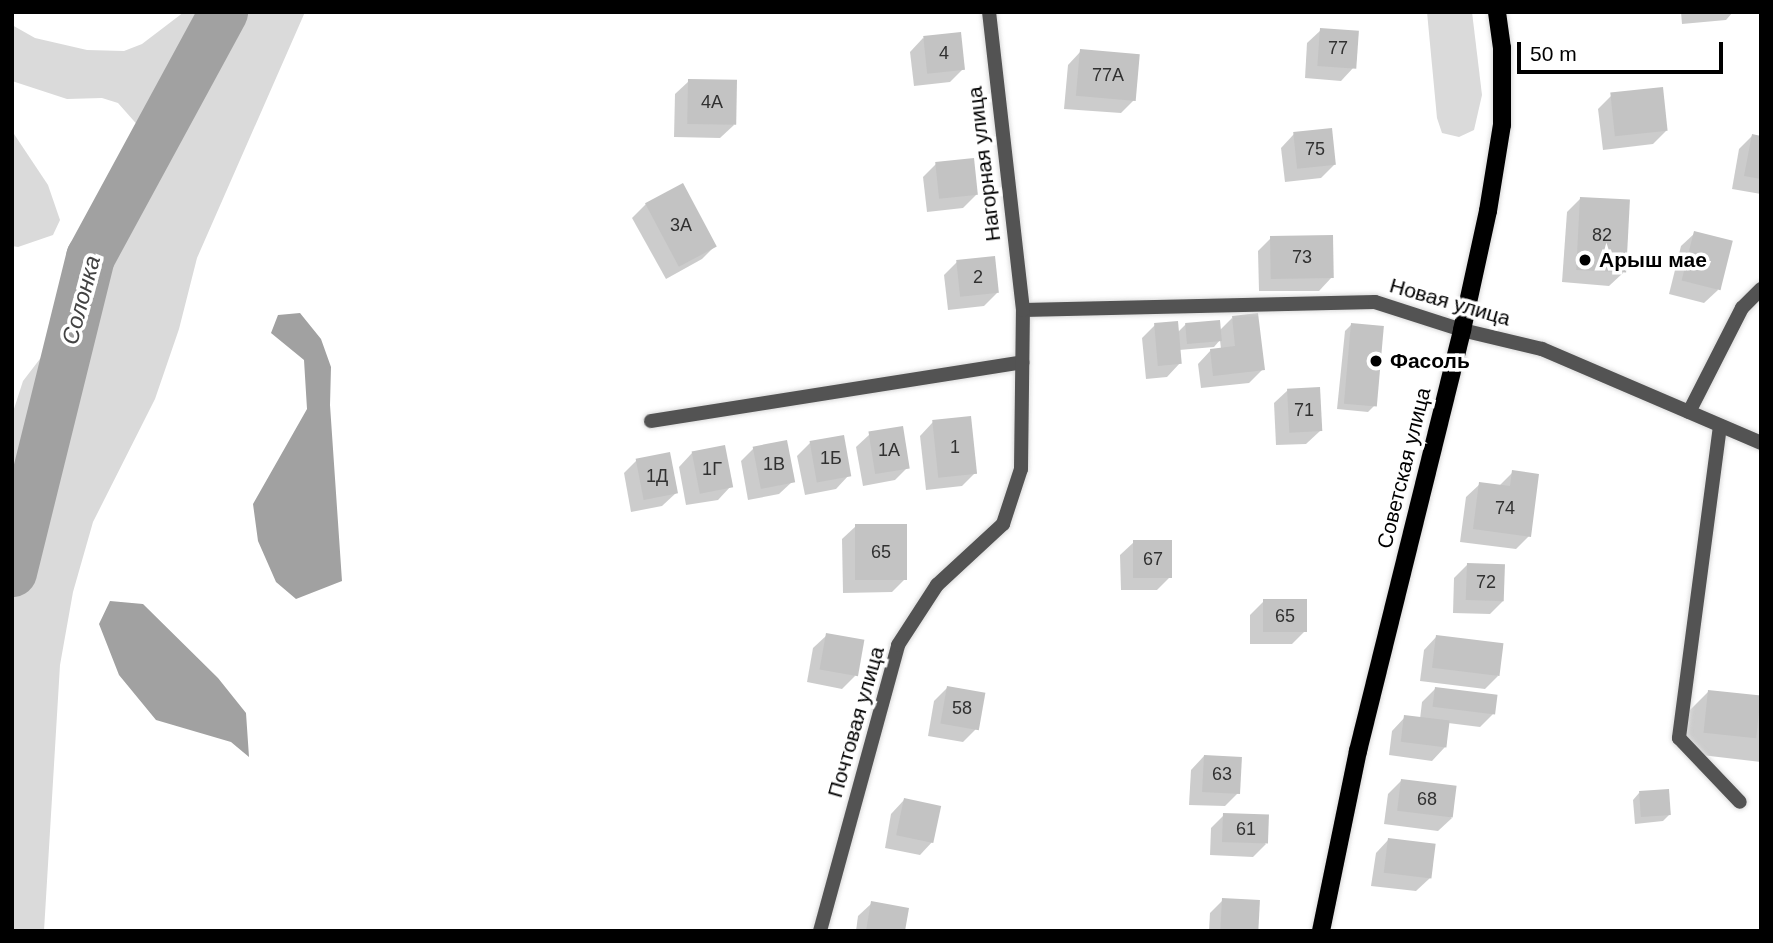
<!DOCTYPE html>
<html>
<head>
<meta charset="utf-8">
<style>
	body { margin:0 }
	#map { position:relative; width:1773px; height:943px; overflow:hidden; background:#fff; font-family:Helvetica,sans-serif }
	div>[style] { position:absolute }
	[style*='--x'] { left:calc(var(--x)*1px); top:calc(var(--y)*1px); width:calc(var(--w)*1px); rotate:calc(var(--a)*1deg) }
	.green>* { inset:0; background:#dadada }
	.water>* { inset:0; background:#a1a1a1 }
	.shadow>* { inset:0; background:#0003 }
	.river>* { height:49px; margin:-24.5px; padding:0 24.5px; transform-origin:24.5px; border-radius:24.5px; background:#a1a1a1 }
	.building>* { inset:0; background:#c3c3c3; transform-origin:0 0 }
	.roads { filter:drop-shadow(0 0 2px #dbdbdb) drop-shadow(0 0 2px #dbdbdb) }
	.lane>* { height:14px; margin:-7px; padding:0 7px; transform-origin:7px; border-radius:7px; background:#535353 }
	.street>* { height:14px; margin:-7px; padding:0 7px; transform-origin:7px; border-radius:7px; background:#535353 }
	.primary>* { height:18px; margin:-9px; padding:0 9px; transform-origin:9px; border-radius:9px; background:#000 }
	.dots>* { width:19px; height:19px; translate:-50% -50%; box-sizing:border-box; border:4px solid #fff; border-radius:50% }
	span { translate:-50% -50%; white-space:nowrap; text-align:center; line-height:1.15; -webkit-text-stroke:7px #fff; paint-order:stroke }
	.number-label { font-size:18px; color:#313131 }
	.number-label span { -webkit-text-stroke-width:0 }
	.street-label { font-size:21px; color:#000 }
	.poi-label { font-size:21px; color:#000; font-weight:700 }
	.left { translate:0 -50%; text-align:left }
	.water-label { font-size:23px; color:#424242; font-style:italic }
	.frame { position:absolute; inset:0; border:14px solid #000; pointer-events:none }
	.scale { position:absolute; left:1517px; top:42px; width:206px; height:32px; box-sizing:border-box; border:4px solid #000; border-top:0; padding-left:9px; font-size:21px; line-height:24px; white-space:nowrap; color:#000; -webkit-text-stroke:5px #fff; paint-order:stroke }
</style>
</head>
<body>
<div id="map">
	<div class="green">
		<i style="clip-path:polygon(184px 12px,305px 12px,197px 258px,179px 329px,155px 399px,93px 522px,73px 592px,60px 665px,44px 931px,12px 931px,12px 415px,23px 381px,46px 351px,75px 329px,88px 314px,130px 198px,144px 147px,141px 129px,118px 103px,102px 98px,67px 99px,12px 81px,12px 25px,35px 38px,87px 50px,124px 51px,142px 44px)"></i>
		<i style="clip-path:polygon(1427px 12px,1472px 12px,1482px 95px,1474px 130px,1459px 137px,1442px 133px,1437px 118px)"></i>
		<i style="clip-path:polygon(12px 131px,48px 185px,60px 220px,53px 235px,18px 247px,12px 246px)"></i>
	</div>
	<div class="water">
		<i style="clip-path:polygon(300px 313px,321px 339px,331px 367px,330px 405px,342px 581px,296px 599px,276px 582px,258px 541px,253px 504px,307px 409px,304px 360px,271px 333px,278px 315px)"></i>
		<i style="clip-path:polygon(110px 601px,143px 604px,218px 678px,246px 713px,249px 757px,231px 742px,156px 720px,119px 675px,99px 624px)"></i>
	</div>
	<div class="shadow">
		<i style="clip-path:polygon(1681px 12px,1733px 12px,1726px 20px,1682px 24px)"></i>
		<i style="clip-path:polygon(1321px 30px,1354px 67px,1341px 81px,1305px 78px,1307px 43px)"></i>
		<i style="clip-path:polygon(923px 38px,963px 69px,950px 82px,914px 86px,910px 52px)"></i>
		<i style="clip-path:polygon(1081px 51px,1134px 100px,1121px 113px,1064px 109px,1068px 65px)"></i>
		<i style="clip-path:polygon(689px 81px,734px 125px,720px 138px,674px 137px,675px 94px)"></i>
		<i style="clip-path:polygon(1611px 96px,1666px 131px,1653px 144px,1603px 150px,1598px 109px)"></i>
		<i style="clip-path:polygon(1294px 134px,1334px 165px,1321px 178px,1285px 182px,1281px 148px)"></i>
		<i style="clip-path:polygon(1752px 136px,1761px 137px,1761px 194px,1732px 189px,1739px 149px)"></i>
		<i style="clip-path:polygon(936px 164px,976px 195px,963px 208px,927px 212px,923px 177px)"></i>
		<i style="clip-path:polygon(682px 185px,715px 246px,702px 259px,666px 279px,632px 218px,646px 204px)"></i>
		<i style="clip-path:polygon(1581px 198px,1623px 273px,1609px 286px,1562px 282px,1567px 212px)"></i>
		<i style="clip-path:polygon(1695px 233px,1718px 290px,1704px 303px,1669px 294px,1681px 246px)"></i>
		<i style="clip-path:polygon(1271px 238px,1332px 277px,1319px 291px,1259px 291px,1258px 251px)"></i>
		<i style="clip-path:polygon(957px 262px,997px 293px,984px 306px,948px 310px,944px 275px)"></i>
		<i style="clip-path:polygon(1232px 318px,1263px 369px,1249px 383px,1201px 388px,1198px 364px,1211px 350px,1221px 349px,1220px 340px,1214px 347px,1179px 350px,1180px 363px,1167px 377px,1146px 379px,1142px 338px,1155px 325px,1177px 333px,1186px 324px,1219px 331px)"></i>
		<i style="clip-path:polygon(1351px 325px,1374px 406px,1368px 412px,1337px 409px,1345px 331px)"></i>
		<i style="clip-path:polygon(1288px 390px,1320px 431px,1306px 444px,1276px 445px,1274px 403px)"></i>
		<i style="clip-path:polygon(933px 422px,975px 473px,962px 486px,926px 490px,920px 436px)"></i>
		<i style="clip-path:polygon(870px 434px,908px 467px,895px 480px,863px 486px,856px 447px)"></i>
		<i style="clip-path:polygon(811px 442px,849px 475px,836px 489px,805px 495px,797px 456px)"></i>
		<i style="clip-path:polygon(754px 448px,793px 481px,779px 494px,748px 500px,741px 461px)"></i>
		<i style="clip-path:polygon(692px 453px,731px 486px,718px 500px,686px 505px,679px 467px)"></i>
		<i style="clip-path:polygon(637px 460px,676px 493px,662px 506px,631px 512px,624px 473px)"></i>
		<i style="clip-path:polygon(1513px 472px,1529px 536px,1516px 549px,1460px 542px,1466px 497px,1480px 484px,1499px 486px)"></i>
		<i style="clip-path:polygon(856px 526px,905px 579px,892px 592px,843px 593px,842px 539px)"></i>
		<i style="clip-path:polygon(1134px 542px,1170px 577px,1157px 590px,1121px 590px,1120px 555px)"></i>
		<i style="clip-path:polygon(1467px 565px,1503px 601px,1490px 614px,1453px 613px,1454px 578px)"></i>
		<i style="clip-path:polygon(1264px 601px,1305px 631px,1292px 644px,1250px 644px,1250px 615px)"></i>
		<i style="clip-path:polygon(827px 635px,855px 676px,842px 689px,807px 682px,813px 648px)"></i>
		<i style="clip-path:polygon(1437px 636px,1498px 676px,1485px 689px,1420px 681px,1424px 650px)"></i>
		<i style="clip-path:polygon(947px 688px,976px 729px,963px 742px,928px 736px,934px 701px)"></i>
		<i style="clip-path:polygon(1435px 689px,1493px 714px,1480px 727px,1448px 723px,1445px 747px,1432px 761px,1389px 755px,1392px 731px,1405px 717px,1420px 719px,1422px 702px)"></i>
		<i style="clip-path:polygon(1709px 691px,1761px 698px,1761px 762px,1684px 753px,1689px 711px)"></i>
		<i style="clip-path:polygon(1204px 756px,1238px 793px,1225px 806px,1189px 805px,1191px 770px)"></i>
		<i style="clip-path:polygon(1401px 781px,1452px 818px,1438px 831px,1384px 824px,1388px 794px)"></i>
		<i style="clip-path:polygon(1639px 793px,1669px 815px,1663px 821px,1635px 824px,1633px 800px)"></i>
		<i style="clip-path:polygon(904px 800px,933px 841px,920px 855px,885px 848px,891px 814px)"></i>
		<i style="clip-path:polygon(1224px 815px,1266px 844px,1253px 857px,1210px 855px,1211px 828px)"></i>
		<i style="clip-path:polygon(1389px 839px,1430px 878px,1416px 891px,1371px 886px,1376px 853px)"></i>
		<i style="clip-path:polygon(1223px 900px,1257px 931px,1209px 931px,1210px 913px)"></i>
		<i style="clip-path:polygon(872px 903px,903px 931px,856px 931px,858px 916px)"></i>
	</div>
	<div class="river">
		<i style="--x:12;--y:572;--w:325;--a:-76.1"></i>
		<i style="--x:90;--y:257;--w:279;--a:-61.5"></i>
	</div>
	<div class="building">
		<i style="left:1320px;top:28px;width:39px;height:38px;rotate:4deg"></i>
		<i style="left:961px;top:32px;width:38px;height:38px;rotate:84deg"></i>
		<i style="left:1080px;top:49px;width:60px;height:47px;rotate:5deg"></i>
		<i style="left:688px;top:79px;width:49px;height:45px;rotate:1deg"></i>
		<i style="left:1663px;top:87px;width:44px;height:53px;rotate:84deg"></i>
		<i style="left:1332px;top:128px;width:37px;height:39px;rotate:84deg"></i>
		<i style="clip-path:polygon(1752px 134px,1761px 136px,1761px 179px,1744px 176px)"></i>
		<i style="left:974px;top:158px;width:37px;height:39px;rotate:84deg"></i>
		<i style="left:683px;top:183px;width:72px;height:43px;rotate:62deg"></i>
		<i style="left:1580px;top:197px;width:50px;height:73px;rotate:3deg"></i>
		<i style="left:1694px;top:231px;width:40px;height:51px;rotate:14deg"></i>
		<i style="left:1333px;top:235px;width:43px;height:63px;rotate:89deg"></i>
		<i style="left:995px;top:256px;width:37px;height:39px;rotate:84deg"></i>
		<i style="clip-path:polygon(1258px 313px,1265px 370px,1213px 376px,1210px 349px,1235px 346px,1232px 316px)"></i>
		<i style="left:1220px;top:320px;width:21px;height:35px;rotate:85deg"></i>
		<i style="left:1178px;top:321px;width:43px;height:24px;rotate:85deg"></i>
		<i style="left:1351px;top:323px;width:33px;height:81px;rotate:5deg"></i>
		<i style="left:1320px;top:387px;width:44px;height:33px;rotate:87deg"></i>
		<i style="left:971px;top:416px;width:58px;height:39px;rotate:84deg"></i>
		<i style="left:903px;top:426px;width:43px;height:35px;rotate:81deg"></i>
		<i style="left:844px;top:435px;width:42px;height:35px;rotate:80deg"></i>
		<i style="left:787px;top:440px;width:43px;height:35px;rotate:79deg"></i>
		<i style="left:725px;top:445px;width:43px;height:34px;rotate:79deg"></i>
		<i style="left:670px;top:452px;width:42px;height:35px;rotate:79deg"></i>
		<i style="clip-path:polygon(1512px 470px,1539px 474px,1531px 537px,1473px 529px,1479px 482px,1510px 486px)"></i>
		<i style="left:855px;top:524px;width:52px;height:56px"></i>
		<i style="left:1133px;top:540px;width:39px;height:38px"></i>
		<i style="left:1467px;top:563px;width:38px;height:37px;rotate:2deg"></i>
		<i style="left:1263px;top:599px;width:44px;height:33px"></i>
		<i style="left:826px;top:633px;width:39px;height:37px;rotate:10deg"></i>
		<i style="left:1436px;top:635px;width:68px;height:33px;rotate:7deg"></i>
		<i style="left:947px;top:686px;width:39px;height:38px;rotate:10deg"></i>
		<i style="left:1435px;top:687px;width:63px;height:20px;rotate:7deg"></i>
		<i style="left:1708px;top:690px;width:53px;height:43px;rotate:6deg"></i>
		<i style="left:1404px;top:715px;width:46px;height:27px;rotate:7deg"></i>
		<i style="left:1204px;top:755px;width:38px;height:37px;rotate:3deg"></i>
		<i style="left:1401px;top:779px;width:56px;height:32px;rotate:7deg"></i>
		<i style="left:1669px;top:789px;width:26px;height:30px;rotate:86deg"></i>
		<i style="left:904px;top:798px;width:38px;height:38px;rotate:12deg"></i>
		<i style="left:1223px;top:813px;width:46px;height:29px;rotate:2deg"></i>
		<i style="left:1388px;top:838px;width:48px;height:35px;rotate:7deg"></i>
		<i style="left:1222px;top:898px;width:38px;height:33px;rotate:3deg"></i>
		<i style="clip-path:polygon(871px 901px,909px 908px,905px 931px,866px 931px)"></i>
	</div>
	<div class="roads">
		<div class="lane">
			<i style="--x:1689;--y:412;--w:117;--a:-63"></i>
			<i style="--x:1742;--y:308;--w:27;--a:-45"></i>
			<i style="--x:651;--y:421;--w:376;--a:-9"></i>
			<i style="--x:1720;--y:426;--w:315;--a:97.5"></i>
			<i style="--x:1679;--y:738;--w:88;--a:46.4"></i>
		</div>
		<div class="street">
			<i style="--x:1023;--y:310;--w:352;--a:-1.3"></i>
			<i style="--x:1375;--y:302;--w:91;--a:17.8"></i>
			<i style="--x:1462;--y:330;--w:82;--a:13.4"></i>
			<i style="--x:1542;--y:349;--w:238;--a:23.2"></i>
			<i style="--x:820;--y:931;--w:296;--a:-74.7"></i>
			<i style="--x:898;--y:645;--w:72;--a:-57"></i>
			<i style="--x:937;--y:585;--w:90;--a:-42.7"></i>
			<i style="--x:1003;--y:524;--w:58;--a:-71.9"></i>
			<i style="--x:1021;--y:469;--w:159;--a:-89.3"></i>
			<i style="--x:1023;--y:310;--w:300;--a:-96.5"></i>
		</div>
		<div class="primary">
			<i style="--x:1321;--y:931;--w:184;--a:-78.4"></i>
			<i style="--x:1358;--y:751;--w:434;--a:-76.1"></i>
			<i style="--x:1462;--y:330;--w:122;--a:-77.7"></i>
			<i style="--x:1488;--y:211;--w:87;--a:-80.8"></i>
			<i style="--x:1502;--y:125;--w:77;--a:-90"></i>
			<i style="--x:1502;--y:48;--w:36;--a:-98"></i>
		</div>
	</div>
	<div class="dots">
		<i style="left:1585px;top:260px;background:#000"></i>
		<i style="left:1376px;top:361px;background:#000"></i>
	</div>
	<div class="number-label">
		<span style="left:1338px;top:48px">77</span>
		<span style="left:944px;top:53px">4</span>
		<span style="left:1108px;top:75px">77А</span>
		<span style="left:712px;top:102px">4А</span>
		<span style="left:1315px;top:149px">75</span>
		<span style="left:681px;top:225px">3А</span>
		<span style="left:1602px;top:235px">82</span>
		<span style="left:1302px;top:257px">73</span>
		<span style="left:978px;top:277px">2</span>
		<span style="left:1304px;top:410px">71</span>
		<span style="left:955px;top:447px">1</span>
		<span style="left:889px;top:450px">1А</span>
		<span style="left:831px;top:458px">1Б</span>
		<span style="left:774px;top:464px">1В</span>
		<span style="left:712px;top:469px">1Г</span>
		<span style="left:657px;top:476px">1Д</span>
		<span style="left:1505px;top:508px">74</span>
		<span style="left:881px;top:552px">65</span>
		<span style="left:1153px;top:559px">67</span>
		<span style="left:1486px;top:582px">72</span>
		<span style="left:1285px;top:616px">65</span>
		<span style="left:962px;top:708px">58</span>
		<span style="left:1222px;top:774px">63</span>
		<span style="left:1427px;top:799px">68</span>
		<span style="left:1246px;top:829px">61</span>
	</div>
	<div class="street-label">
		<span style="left:984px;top:164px;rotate:-97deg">Нагорная улица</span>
		<span style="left:1450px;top:302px;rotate:16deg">Новая улица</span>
		<span style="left:1404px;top:468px;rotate:-76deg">Советская улица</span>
		<span style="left:856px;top:722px;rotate:-74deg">Почтовая улица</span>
	</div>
	<div class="poi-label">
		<span class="left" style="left:1599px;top:260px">Арыш мае</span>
		<span class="left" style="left:1390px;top:361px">Фасоль</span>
	</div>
	<div class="water-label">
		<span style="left:81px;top:300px;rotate:-75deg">Солонка</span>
	</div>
	<div class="frame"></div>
	<div class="scale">50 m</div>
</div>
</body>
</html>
